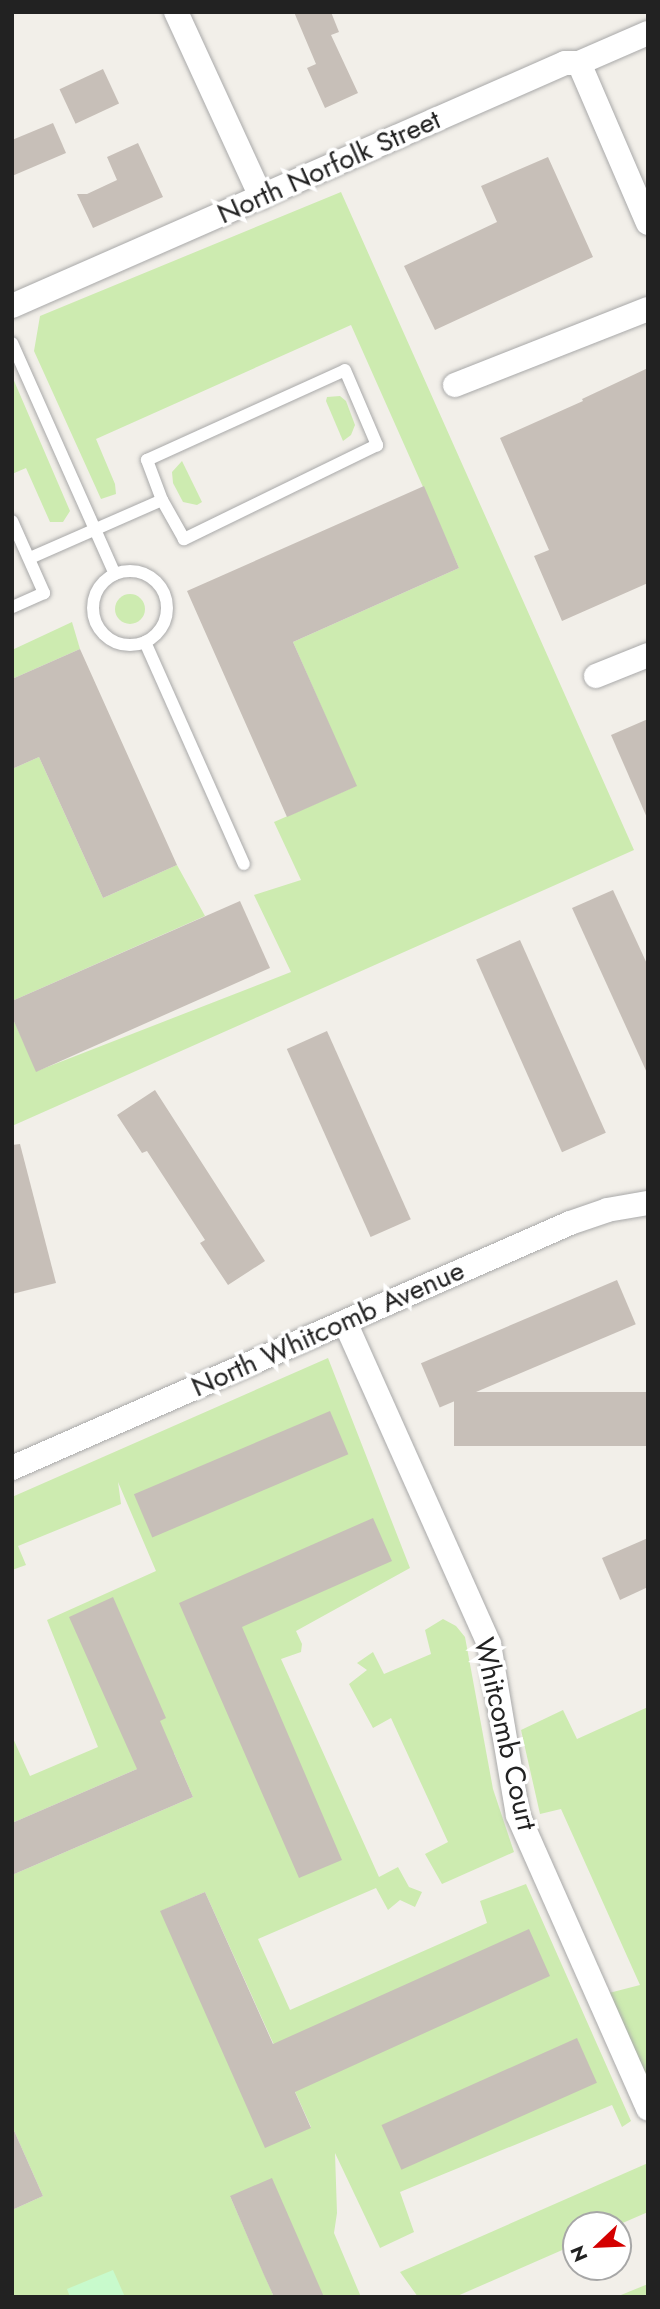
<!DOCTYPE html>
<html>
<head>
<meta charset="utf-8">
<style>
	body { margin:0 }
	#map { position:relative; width:660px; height:2309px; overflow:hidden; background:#f2efe9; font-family:Jost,sans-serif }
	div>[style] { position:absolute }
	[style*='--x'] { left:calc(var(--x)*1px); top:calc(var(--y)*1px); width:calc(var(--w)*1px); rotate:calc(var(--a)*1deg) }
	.grass>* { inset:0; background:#cdebb0 }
	.round { border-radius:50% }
	.park>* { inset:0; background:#c8facc }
	.building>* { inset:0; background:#c7bfb8; transform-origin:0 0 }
	.roads { filter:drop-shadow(0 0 2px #a9a9a9) drop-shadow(0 0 2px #a9a9a9) }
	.lane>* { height:12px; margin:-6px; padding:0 6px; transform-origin:6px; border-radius:6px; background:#fff }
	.lane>.ring { margin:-6px; padding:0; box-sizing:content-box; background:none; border:12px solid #fff; border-radius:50% }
	.street>* { height:24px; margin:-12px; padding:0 12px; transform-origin:12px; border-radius:12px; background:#fff }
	span { translate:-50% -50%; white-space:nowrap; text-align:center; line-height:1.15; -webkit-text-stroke:7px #fff; paint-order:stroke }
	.street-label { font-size:28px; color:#222 }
	.frame { position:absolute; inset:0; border:14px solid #222; pointer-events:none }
	.north { position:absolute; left:562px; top:2211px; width:70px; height:70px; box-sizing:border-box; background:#fff; border:2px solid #a7a7a7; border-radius:50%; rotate:247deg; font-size:19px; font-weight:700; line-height:28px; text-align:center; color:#222 }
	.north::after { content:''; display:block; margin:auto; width:24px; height:32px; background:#d40000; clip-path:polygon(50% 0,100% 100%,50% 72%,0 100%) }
</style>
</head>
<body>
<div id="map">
	<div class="grass">
		<i style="clip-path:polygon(341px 192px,634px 850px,12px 1126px,12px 1017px,37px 1071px,291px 972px,254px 895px,301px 880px,274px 822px,356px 786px,293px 642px,459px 568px,351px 325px,96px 439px,115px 484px,116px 494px,101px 499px,34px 351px,40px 316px)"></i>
		<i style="clip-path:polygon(12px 376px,70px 511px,63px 522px,50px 522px,26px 468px,12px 474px)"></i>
		<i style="clip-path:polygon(340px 396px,346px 401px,355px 425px,351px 435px,343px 441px,326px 401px,327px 397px)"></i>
		<i style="clip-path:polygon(182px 461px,202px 502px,197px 505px,183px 502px,173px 483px,172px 472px)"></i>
		<i class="round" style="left:115px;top:594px;width:30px;height:30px"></i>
		<i style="clip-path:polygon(72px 622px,80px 649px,12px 679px,12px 650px)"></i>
		<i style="clip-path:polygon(39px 757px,103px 898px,177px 865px,205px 916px,12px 1001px,12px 769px)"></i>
		<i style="clip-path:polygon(evenodd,328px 1358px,410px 1568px,296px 1631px,302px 1644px,301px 1652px,281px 1659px,379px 1877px,398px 1867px,409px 1887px,422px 1892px,415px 1907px,400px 1900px,388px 1910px,376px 1888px,258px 1939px,290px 2010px,487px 1923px,480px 1901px,526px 1884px,631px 2121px,622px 2127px,612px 2105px,400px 2192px,414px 2232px,380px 2248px,335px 2153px,337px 2213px,334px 2233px,361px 2297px,324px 2297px,230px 2196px,274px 2297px,12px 2297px,12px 2210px,43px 2196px,12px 2126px,12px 1875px,193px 1797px,174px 1753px,12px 1823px,12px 1736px,30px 1776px,98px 1747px,47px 1620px,156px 1571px,118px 1482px,121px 1504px,18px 1546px,26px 1565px,12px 1570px,12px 1497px,328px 1358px,205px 1892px,311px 2127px,311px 2128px,161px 1911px,205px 1892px)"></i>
		<i style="clip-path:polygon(443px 1619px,456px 1626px,465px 1637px,493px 1789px,514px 1852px,442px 1884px,425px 1854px,448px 1842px,391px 1718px,373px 1728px,349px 1684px,367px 1670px,357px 1663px,373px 1652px,384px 1674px,431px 1654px,425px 1630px)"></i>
		<i style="clip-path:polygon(648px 1707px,648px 2088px,609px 1993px,640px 1985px,561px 1809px,540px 1814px,521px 1730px,563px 1710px,577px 1739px)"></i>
		<i style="clip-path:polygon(648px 2163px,648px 2212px,618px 2225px,576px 2225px,576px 2244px,455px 2297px,418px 2297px,400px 2272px)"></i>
		<i style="clip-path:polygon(648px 2284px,648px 2297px,616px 2297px)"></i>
	</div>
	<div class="park">
		<i style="clip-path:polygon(113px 2270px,125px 2297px,70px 2297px,67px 2289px)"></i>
	</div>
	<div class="building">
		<i style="clip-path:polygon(294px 12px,331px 12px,339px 32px,331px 35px,358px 93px,325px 108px,307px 68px,316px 64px)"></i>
		<i style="left:103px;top:69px;width:38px;height:48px;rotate:65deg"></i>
		<i style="clip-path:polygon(53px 123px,66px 153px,12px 176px,12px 140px)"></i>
		<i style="clip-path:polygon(138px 143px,163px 197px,93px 228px,77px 194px,87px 194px,117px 180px,107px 157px)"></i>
		<i style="clip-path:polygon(548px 157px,593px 257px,435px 330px,404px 266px,497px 222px,481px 186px)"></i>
		<i style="clip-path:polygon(648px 368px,648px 583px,562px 621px,534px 556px,549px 550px,500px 438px,583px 401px,582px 399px)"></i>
		<i style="clip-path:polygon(424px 486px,459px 568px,293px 642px,357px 786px,287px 817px,187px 591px)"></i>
		<i style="clip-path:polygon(80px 649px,177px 865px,103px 898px,39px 757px,12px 769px,12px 679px)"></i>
		<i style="clip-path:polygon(648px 719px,648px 820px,611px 735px)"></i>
		<i style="clip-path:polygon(613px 890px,648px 966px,648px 1075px,572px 908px)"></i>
		<i style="clip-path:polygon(240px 901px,270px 968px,36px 1072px,12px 1017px,12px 1001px)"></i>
		<i style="left:520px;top:940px;width:211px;height:48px;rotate:66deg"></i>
		<i style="left:327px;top:1031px;width:206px;height:44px;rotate:66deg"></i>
		<i style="clip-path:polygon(155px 1090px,265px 1261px,228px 1285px,200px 1243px,205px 1240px,147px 1151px,142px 1153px,117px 1115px)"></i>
		<i style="clip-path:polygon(20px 1144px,56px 1283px,12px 1294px,12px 1145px)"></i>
		<i style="left:617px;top:1280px;width:48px;height:213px;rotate:67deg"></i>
		<i style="left:648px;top:1392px;width:54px;height:194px;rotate:90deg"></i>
		<i style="left:330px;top:1411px;width:47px;height:213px;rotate:67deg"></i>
		<i style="clip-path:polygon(373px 1518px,392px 1561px,242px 1627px,342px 1860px,299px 1878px,179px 1603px)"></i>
		<i style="clip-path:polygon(648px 1538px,648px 1587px,620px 1600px,602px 1558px)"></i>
		<i style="clip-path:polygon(113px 1597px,166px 1718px,160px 1721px,193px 1797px,12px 1875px,12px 1823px,137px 1769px,69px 1617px)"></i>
		<i style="clip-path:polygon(205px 1892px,273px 2044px,529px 1929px,550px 1976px,295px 2092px,311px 2128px,265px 2148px,160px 1911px)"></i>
		<i style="left:577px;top:2038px;width:49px;height:214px;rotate:66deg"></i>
		<i style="clip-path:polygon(12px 2126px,43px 2196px,12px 2210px)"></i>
		<i style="clip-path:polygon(272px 2178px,289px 2217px,324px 2297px,274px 2297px,264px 2275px,230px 2196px)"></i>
	</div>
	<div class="roads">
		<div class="lane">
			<i style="--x:12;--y:343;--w:253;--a:66"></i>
			<i style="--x:12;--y:521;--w:79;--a:66"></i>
			<i style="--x:44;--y:593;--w:35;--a:156"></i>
			<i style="--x:30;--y:558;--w:144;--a:-23.7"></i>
			<i style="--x:162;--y:500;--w:43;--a:-110.6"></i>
			<i style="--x:147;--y:460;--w:217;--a:-24.4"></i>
			<i style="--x:345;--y:370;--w:82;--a:66.9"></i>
			<i style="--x:377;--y:445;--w:215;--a:154"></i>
			<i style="--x:184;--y:539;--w:45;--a:-119.4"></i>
			<i class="ring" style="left:93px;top:571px;width:62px;height:62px"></i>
			<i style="--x:145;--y:642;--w:243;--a:66"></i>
		</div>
		<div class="street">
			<i style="--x:176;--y:12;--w:204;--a:65.3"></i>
			<i style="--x:579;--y:63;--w:174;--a:66.7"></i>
			<i style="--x:12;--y:306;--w:604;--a:-23.72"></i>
			<i style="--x:565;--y:63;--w:14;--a:0"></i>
			<i style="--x:579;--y:63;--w:75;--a:-23.5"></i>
			<i style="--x:455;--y:385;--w:207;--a:-21.5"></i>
			<i style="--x:596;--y:676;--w:56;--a:-22"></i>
			<i style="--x:345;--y:1322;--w:353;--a:65.9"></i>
			<i style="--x:489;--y:1644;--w:173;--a:80.4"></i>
			<i style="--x:518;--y:1815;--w:321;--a:66.1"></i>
			<i style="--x:12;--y:1468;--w:609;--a:-23.7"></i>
			<i style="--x:570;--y:1223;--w:39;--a:-19"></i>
			<i style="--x:607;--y:1210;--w:42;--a:-9.7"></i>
		</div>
	</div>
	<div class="street-label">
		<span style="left:329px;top:167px;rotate:-24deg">North Norfolk Street</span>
		<span style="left:328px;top:1329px;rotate:-24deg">North Whitcomb Avenue</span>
		<span style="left:505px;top:1734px;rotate:77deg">Whitcomb Court</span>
	</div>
	<div class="frame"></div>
	<div class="north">N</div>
</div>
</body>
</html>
